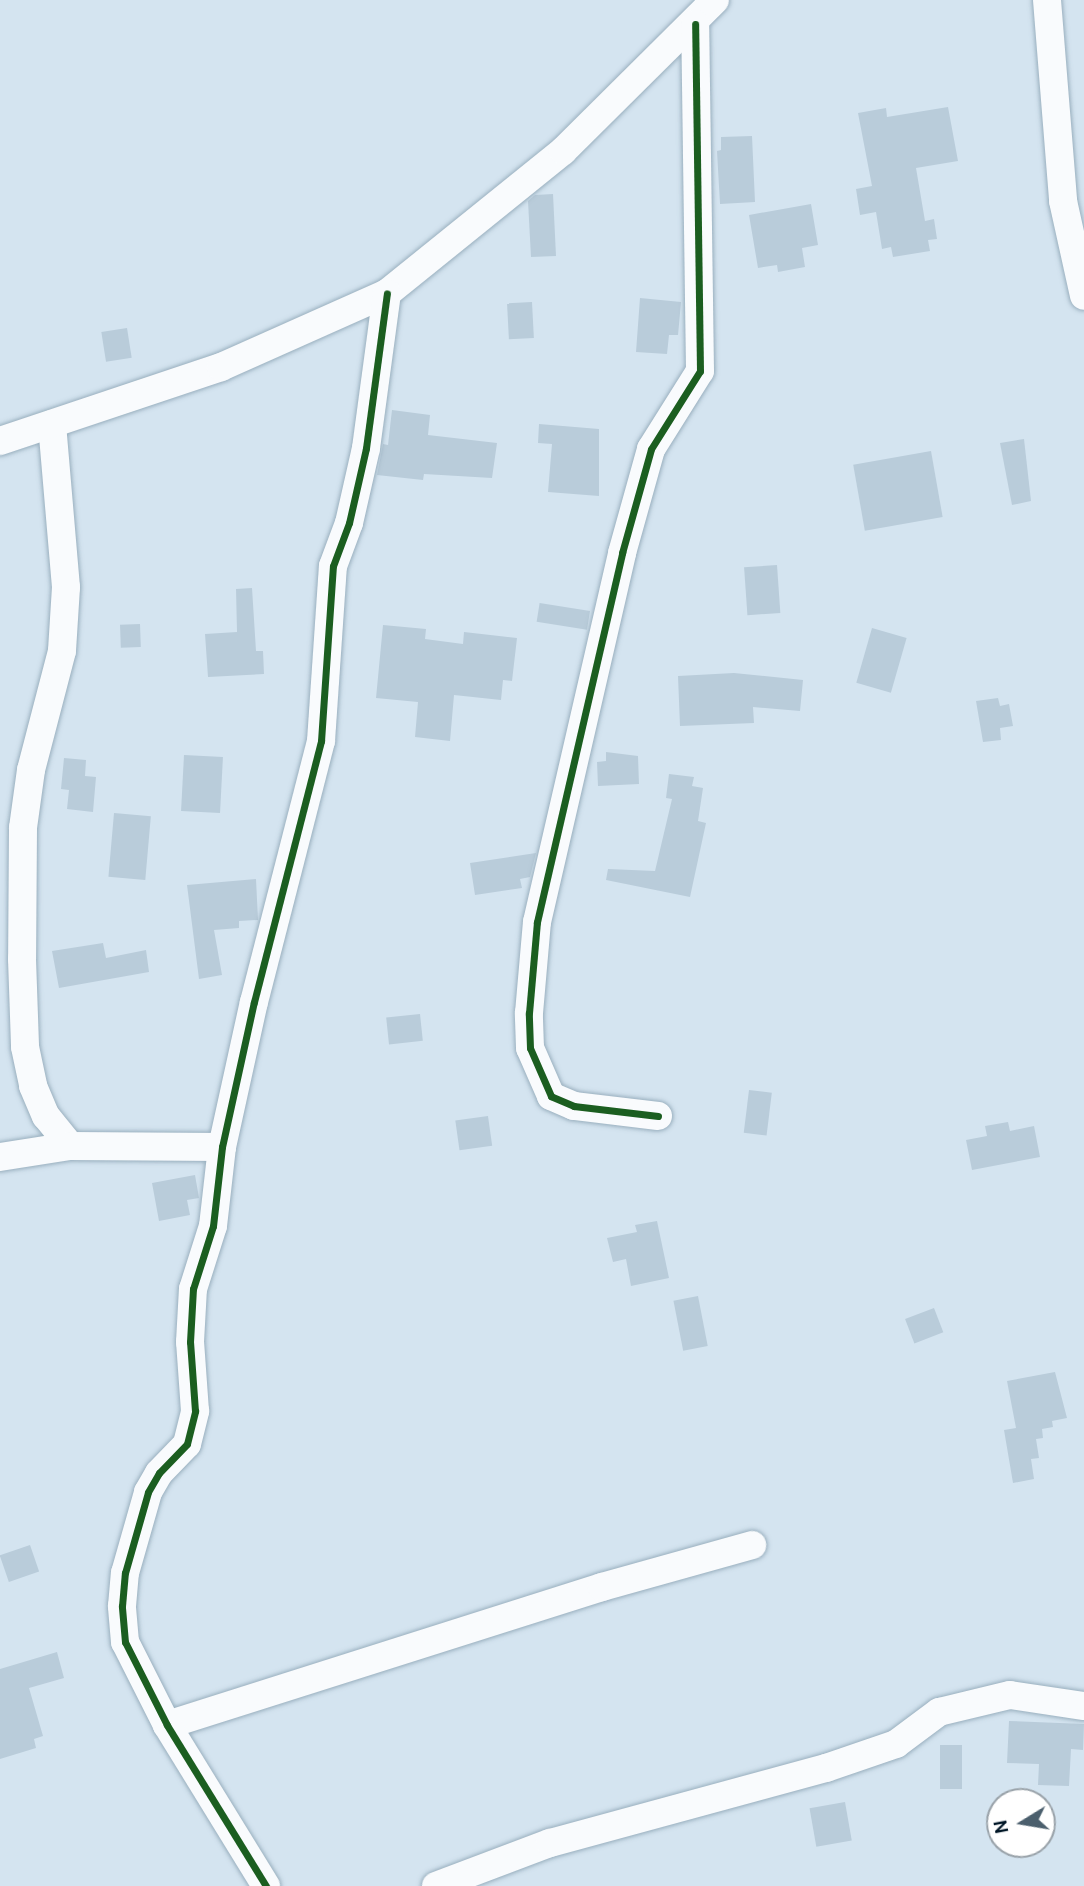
<!DOCTYPE html>
<html>
<head>
<meta charset="utf-8">
<style>
	body { margin:0 }
	#map { position:relative; width:1084px; height:1886px; overflow:hidden; background:#d4e4f0; font-family:Overpass,sans-serif }
	div>[style] { position:absolute }
	[style*='--x'] { left:calc(var(--x)*1px); top:calc(var(--y)*1px); width:calc(var(--w)*1px); rotate:calc(var(--a)*1deg) }
	.building>* { inset:0; background:#b9ccda; transform-origin:0 0 }
	.roads { filter:drop-shadow(0 0 2px #99afbe) drop-shadow(0 0 2px #99afbe) }
	.street>* { height:28px; margin:-14px; padding:0 14px; transform-origin:14px; border-radius:14px; background:#f9fbfd }
	.cycleway>* { height:7px; margin:-3.5px; padding:0 3.5px; transform-origin:3.5px; border-radius:3.5px; background:#1b5e20 }
	span { translate:-50% -50%; white-space:nowrap; text-align:center; line-height:1.15; -webkit-text-stroke:7px #fff; paint-order:stroke }
	.north { position:absolute; left:986px; top:1788px; width:70px; height:70px; box-sizing:border-box; background:#fff; border:2px solid #99a2a9; border-radius:50%; rotate:259deg; font-size:19px; font-weight:700; line-height:28px; text-align:center; color:#011727 }
	.north::after { content:''; display:block; margin:auto; width:24px; height:32px; background:#4b5f6d; clip-path:polygon(50% 0,100% 100%,50% 72%,0 100%) }
</style>
</head>
<body>
<div id="map">
	<div class="building">
		<i style="clip-path:polygon(948px 107px,958px 161px,916px 168px,925px 221px,934px 219px,937px 239px,928px 240px,930px 251px,893px 257px,891px 247px,882px 249px,876px 212px,860px 215px,856px 189px,872px 186px,858px 113px,886px 108px,887px 117px)"></i>
		<i style="clip-path:polygon(752px 136px,755px 202px,720px 204px,717px 151px,721px 150px,721px 137px)"></i>
		<i style="clip-path:polygon(553px 194px,556px 256px,531px 257px,528px 201px,535px 195px)"></i>
		<i style="clip-path:polygon(811px 204px,818px 245px,802px 248px,805px 267px,778px 272px,777px 265px,758px 268px,749px 215px)"></i>
		<i style="clip-path:polygon(640px 298px,681px 302px,678px 335px,669px 335px,667px 354px,636px 352px)"></i>
		<i style="left:532px;top:302px;width:36px;height:25px;rotate:87deg"></i>
		<i style="left:127px;top:328px;width:30px;height:26px;rotate:81deg"></i>
		<i style="clip-path:polygon(392px 410px,430px 415px,428px 435px,497px 443px,492px 478px,424px 474px,423px 480px,377px 475px,383px 444px,388px 445px)"></i>
		<i style="clip-path:polygon(539px 424px,599px 429px,599px 496px,548px 492px,552px 444px,538px 443px)"></i>
		<i style="clip-path:polygon(1024px 439px,1031px 501px,1012px 505px,1000px 443px)"></i>
		<i style="left:931px;top:451px;width:67px;height:79px;rotate:80deg"></i>
		<i style="left:777px;top:565px;width:48px;height:33px;rotate:86deg"></i>
		<i style="clip-path:polygon(252px 588px,256px 651px,263px 651px,264px 674px,208px 677px,205px 634px,237px 632px,236px 589px)"></i>
		<i style="left:590px;top:611px;width:19px;height:51px;rotate:99deg"></i>
		<i style="left:140px;top:624px;width:23px;height:20px;rotate:88deg"></i>
		<i style="clip-path:polygon(383px 625px,426px 629px,425px 639px,463px 644px,464px 632px,517px 638px,512px 681px,503px 680px,501px 700px,454px 695px,450px 741px,415px 737px,418px 702px,376px 698px)"></i>
		<i style="left:872px;top:628px;width:36px;height:57px;rotate:16deg"></i>
		<i style="clip-path:polygon(734px 673px,803px 680px,800px 711px,753px 707px,754px 723px,680px 726px,678px 676px)"></i>
		<i style="clip-path:polygon(998px 698px,1000px 706px,1009px 704px,1013px 726px,1000px 728px,1001px 740px,983px 742px,976px 701px)"></i>
		<i style="clip-path:polygon(606px 752px,638px 756px,639px 784px,598px 786px,597px 762px,606px 761px)"></i>
		<i style="left:184px;top:755px;width:39px;height:56px;rotate:3deg"></i>
		<i style="clip-path:polygon(64px 758px,86px 760px,85px 776px,96px 777px,93px 812px,67px 809px,69px 790px,61px 789px)"></i>
		<i style="clip-path:polygon(669px 774px,694px 777px,692px 786px,703px 788px,698px 821px,706px 823px,690px 897px,606px 880px,608px 869px,655px 871px,672px 799px,666px 798px)"></i>
		<i style="left:114px;top:813px;width:37px;height:64px;rotate:5deg"></i>
		<i style="clip-path:polygon(536px 853px,530px 877px,520px 879px,522px 888px,475px 895px,470px 863px)"></i>
		<i style="clip-path:polygon(256px 879px,258px 920px,239px 921px,239px 928px,214px 930px,222px 975px,199px 979px,187px 885px)"></i>
		<i style="clip-path:polygon(103px 943px,106px 958px,146px 950px,149px 972px,59px 988px,52px 951px)"></i>
		<i style="left:420px;top:1014px;width:27px;height:34px;rotate:84deg"></i>
		<i style="left:749px;top:1090px;width:23px;height:43px;rotate:7deg"></i>
		<i style="left:488px;top:1116px;width:30px;height:33px;rotate:82deg"></i>
		<i style="clip-path:polygon(1008px 1122px,1010px 1131px,1034px 1126px,1040px 1157px,972px 1170px,966px 1140px,987px 1136px,985px 1126px)"></i>
		<i style="clip-path:polygon(195px 1175px,199px 1198px,187px 1200px,190px 1215px,159px 1221px,152px 1183px)"></i>
		<i style="clip-path:polygon(657px 1221px,669px 1278px,631px 1286px,626px 1259px,613px 1262px,607px 1238px,637px 1232px,635px 1225px)"></i>
		<i style="left:698px;top:1296px;width:51px;height:25px;rotate:79deg"></i>
		<i style="left:934px;top:1308px;width:26px;height:31px;rotate:69deg"></i>
		<i style="clip-path:polygon(1055px 1372px,1067px 1418px,1052px 1421px,1053px 1427px,1042px 1429px,1043px 1438px,1036px 1439px,1039px 1458px,1031px 1459px,1034px 1479px,1013px 1483px,1004px 1430px,1016px 1428px,1007px 1381px)"></i>
		<i style="left:30px;top:1545px;width:28px;height:32px;rotate:71deg"></i>
		<i style="clip-path:polygon(57px 1652px,64px 1678px,29px 1688px,43px 1736px,34px 1739px,36px 1748px,0 1759px,0 1669px)"></i>
		<i style="clip-path:polygon(1009px 1721px,1084px 1724px,1083px 1750px,1071px 1749px,1069px 1786px,1038px 1785px,1039px 1764px,1007px 1763px)"></i>
		<i style="left:962px;top:1745px;width:44px;height:22px;rotate:90deg"></i>
		<i style="left:845px;top:1802px;width:39px;height:36px;rotate:80deg"></i>
	</div>
	<div class="roads">
		<div class="street">
			<i style="--x:1047;--y:0;--w:202;--a:85.4"></i>
			<i style="--x:1063;--y:201;--w:97;--a:77.5"></i>
			<i style="--x:52;--y:424;--w:164;--a:85.1"></i>
			<i style="--x:66;--y:587;--w:64;--a:93.6"></i>
			<i style="--x:62;--y:651;--w:123;--a:104.6"></i>
			<i style="--x:31;--y:770;--w:59;--a:97.9"></i>
			<i style="--x:23;--y:828;--w:131;--a:90.4"></i>
			<i style="--x:22;--y:959;--w:88;--a:88"></i>
			<i style="--x:25;--y:1047;--w:40;--a:78"></i>
			<i style="--x:33;--y:1086;--w:33;--a:67"></i>
			<i style="--x:46;--y:1116;--w:38;--a:51"></i>
			<i style="--x:0;--y:441;--w:233;--a:-18.5"></i>
			<i style="--x:221;--y:367;--w:182;--a:-24"></i>
			<i style="--x:387;--y:293;--w:226;--a:-38.9"></i>
			<i style="--x:563;--y:151;--w:214;--a:-44.8"></i>
			<i style="--x:658;--y:1116;--w:85;--a:-173.2"></i>
			<i style="--x:574;--y:1106;--w:25;--a:-157"></i>
			<i style="--x:551;--y:1096;--w:52;--a:-113.6"></i>
			<i style="--x:530;--y:1048;--w:35;--a:-92"></i>
			<i style="--x:529;--y:1013;--w:91;--a:-85"></i>
			<i style="--x:537;--y:922;--w:379;--a:-77"></i>
			<i style="--x:622;--y:553;--w:108;--a:-74.4"></i>
			<i style="--x:651;--y:449;--w:92;--a:-57.9"></i>
			<i style="--x:700;--y:371;--w:347;--a:-90.8"></i>
			<i style="--x:0;--y:1157;--w:71;--a:-8.9"></i>
			<i style="--x:70;--y:1146;--w:152;--a:0.4"></i>
			<i style="--x:167;--y:1725;--w:456;--a:-17.6"></i>
			<i style="--x:602;--y:1587;--w:156;--a:-15.6"></i>
			<i style="--x:266;--y:1886;--w:189;--a:-121.6"></i>
			<i style="--x:167;--y:1725;--w:93;--a:-116.8"></i>
			<i style="--x:125;--y:1642;--w:36;--a:-95"></i>
			<i style="--x:122;--y:1606;--w:33;--a:-85"></i>
			<i style="--x:125;--y:1573;--w:84;--a:-74.1"></i>
			<i style="--x:148;--y:1492;--w:22;--a:-60"></i>
			<i style="--x:159;--y:1473;--w:40;--a:-46"></i>
			<i style="--x:187;--y:1444;--w:34;--a:-76"></i>
			<i style="--x:195;--y:1411;--w:69;--a:-94.1"></i>
			<i style="--x:190;--y:1342;--w:53;--a:-86.8"></i>
			<i style="--x:193;--y:1289;--w:66;--a:-72.4"></i>
			<i style="--x:213;--y:1226;--w:80;--a:-83.5"></i>
			<i style="--x:222;--y:1147;--w:148;--a:-77.6"></i>
			<i style="--x:254;--y:1002;--w:269;--a:-75.6"></i>
			<i style="--x:321;--y:741;--w:175;--a:-86.1"></i>
			<i style="--x:333;--y:566;--w:46;--a:-69.6"></i>
			<i style="--x:349;--y:523;--w:77;--a:-77.2"></i>
			<i style="--x:366;--y:448;--w:156;--a:-82.3"></i>
			<i style="--x:436;--y:1886;--w:122;--a:-20.7"></i>
			<i style="--x:550;--y:1843;--w:286;--a:-15.2"></i>
			<i style="--x:826;--y:1768;--w:74;--a:-18.9"></i>
			<i style="--x:896;--y:1744;--w:54;--a:-36.7"></i>
			<i style="--x:939;--y:1712;--w:73;--a:-13.5"></i>
			<i style="--x:1010;--y:1695;--w:75;--a:8.5"></i>
		</div>
	</div>
	<div class="cycleway">
		<i style="--x:658;--y:1116;--w:85;--a:-173.2"></i>
		<i style="--x:574;--y:1106;--w:25;--a:-157"></i>
		<i style="--x:551;--y:1096;--w:52;--a:-113.6"></i>
		<i style="--x:530;--y:1048;--w:35;--a:-92"></i>
		<i style="--x:529;--y:1013;--w:91;--a:-85"></i>
		<i style="--x:537;--y:922;--w:379;--a:-77"></i>
		<i style="--x:622;--y:553;--w:108;--a:-74.4"></i>
		<i style="--x:651;--y:449;--w:92;--a:-57.9"></i>
		<i style="--x:700;--y:371;--w:347;--a:-90.8"></i>
		<i style="--x:266;--y:1886;--w:189;--a:-121.6"></i>
		<i style="--x:167;--y:1725;--w:93;--a:-116.8"></i>
		<i style="--x:125;--y:1642;--w:36;--a:-95"></i>
		<i style="--x:122;--y:1606;--w:33;--a:-85"></i>
		<i style="--x:125;--y:1573;--w:84;--a:-74.1"></i>
		<i style="--x:148;--y:1492;--w:22;--a:-60"></i>
		<i style="--x:159;--y:1473;--w:40;--a:-46"></i>
		<i style="--x:187;--y:1444;--w:34;--a:-76"></i>
		<i style="--x:195;--y:1411;--w:69;--a:-94.1"></i>
		<i style="--x:190;--y:1342;--w:53;--a:-86.8"></i>
		<i style="--x:193;--y:1289;--w:66;--a:-72.4"></i>
		<i style="--x:213;--y:1226;--w:80;--a:-83.5"></i>
		<i style="--x:222;--y:1147;--w:148;--a:-77.6"></i>
		<i style="--x:254;--y:1002;--w:269;--a:-75.6"></i>
		<i style="--x:321;--y:741;--w:175;--a:-86.1"></i>
		<i style="--x:333;--y:566;--w:46;--a:-69.6"></i>
		<i style="--x:349;--y:523;--w:77;--a:-77.2"></i>
		<i style="--x:366;--y:448;--w:156;--a:-82.3"></i>
	</div>
	<div class="north">N</div>
</div>
</body>
</html>
